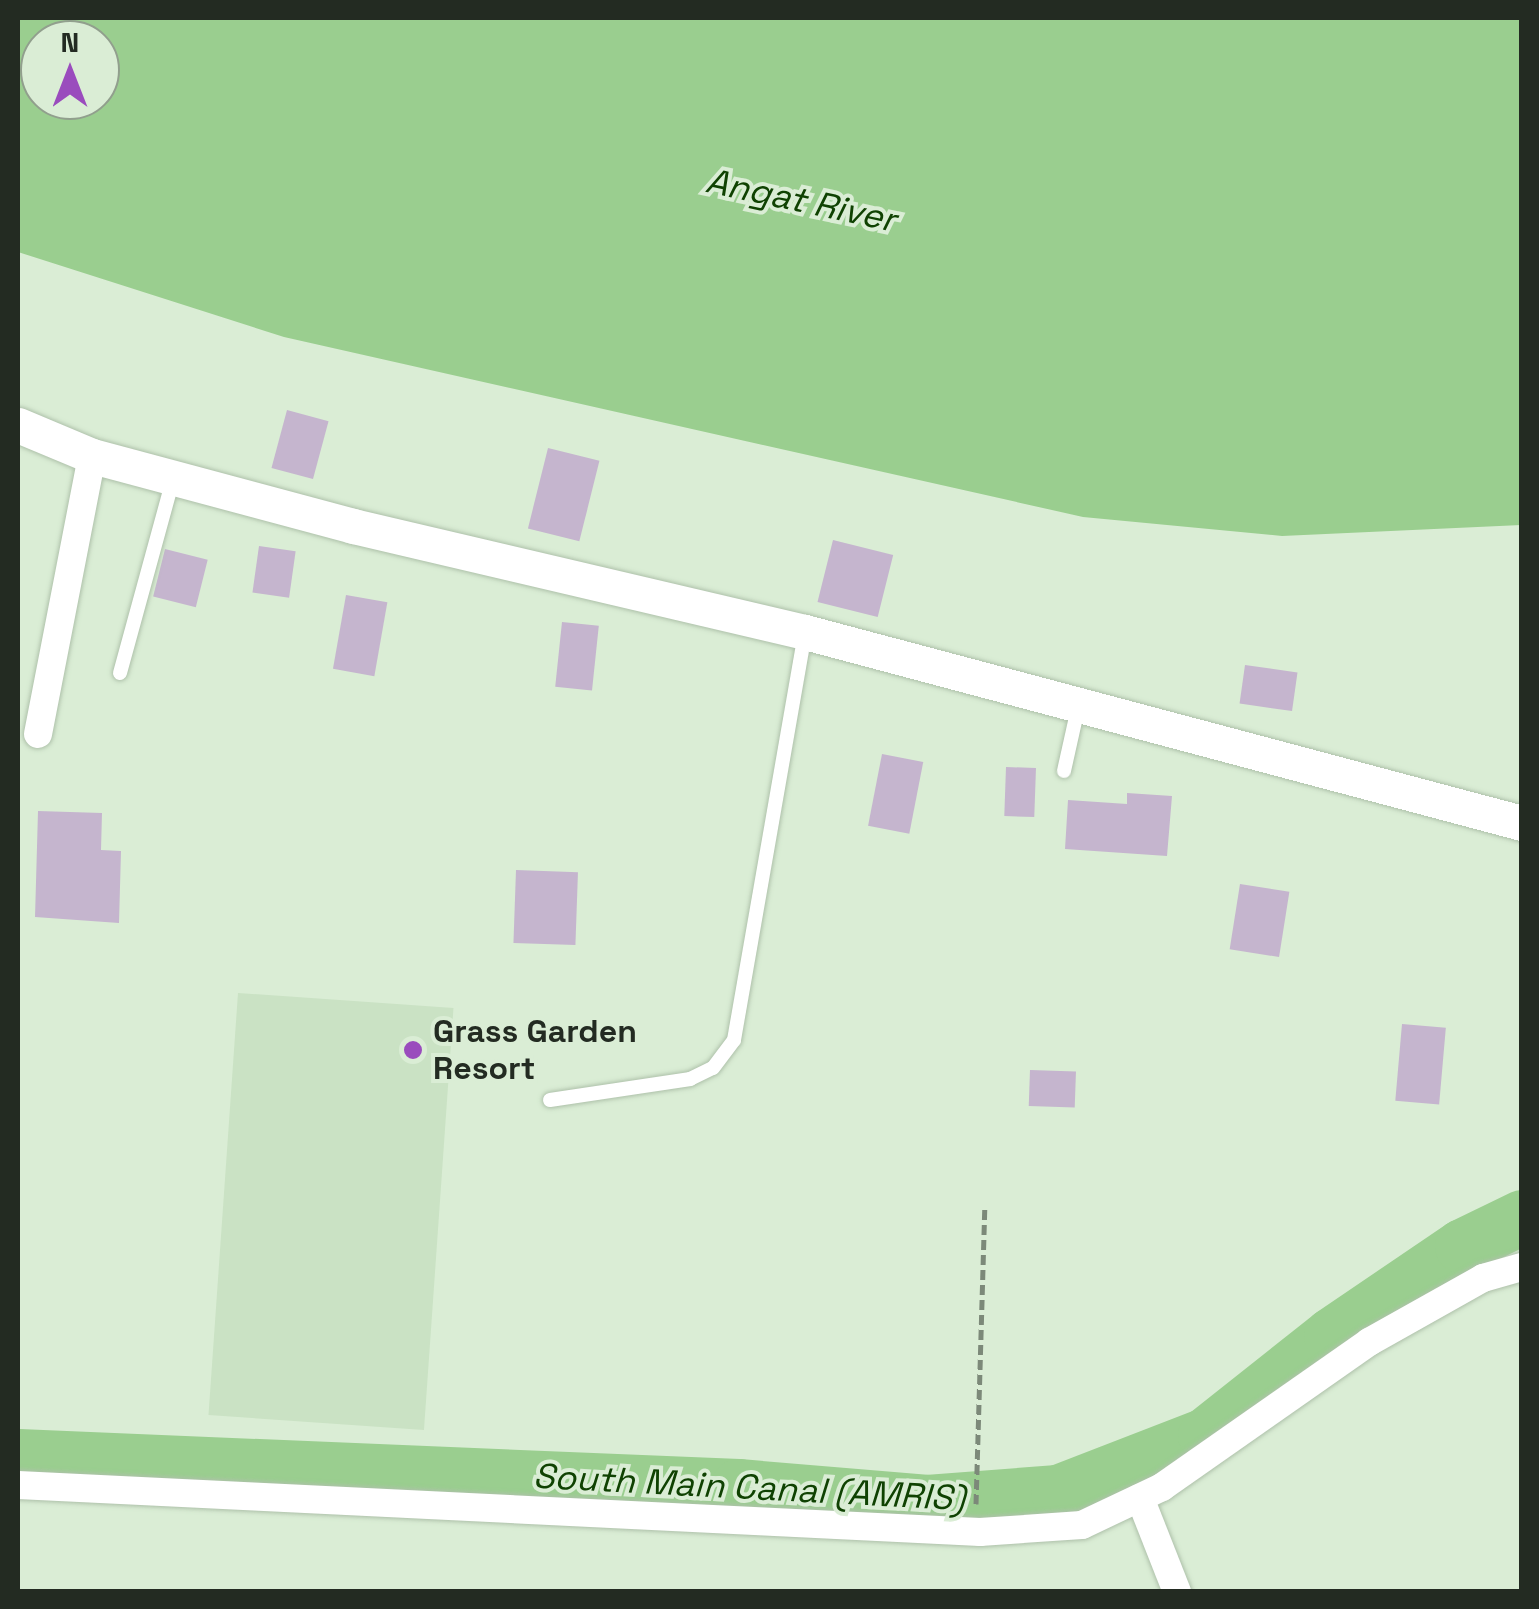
<!DOCTYPE html>
<html>
<head>
<meta charset="utf-8">
<style>
	body { margin:0 }
	#map { position:relative; width:1539px; height:1609px; overflow:hidden; background:#daedd5; font-family:"Space Grotesk",sans-serif }
	div>[style] { position:absolute }
	[style*='--x'] { left:calc(var(--x)*1px); top:calc(var(--y)*1px); width:calc(var(--w)*1px); rotate:calc(var(--a)*1deg) }
	.built>* { inset:0; background:#cae2c4; transform-origin:0 0 }
	.water>* { inset:0; background:#9ace8f }
	.river>* { height:55px; margin:-27.5px; padding:0 27.5px; transform-origin:27.5px; border-radius:27.5px; background:#9ace8f }
	.building>* { inset:0; background:#c5b5ce; transform-origin:0 0 }
	.path>* { height:5px; margin-top:-2.5px; transform-origin:0; background:repeating-linear-gradient(90deg,#7c8979 0 10px,transparent 0 15px) }
	.roads { filter:drop-shadow(0 0 2px #aec1aa) drop-shadow(0 0 2px #aec1aa) }
	.service>* { height:14px; margin:-7px; padding:0 7px; transform-origin:7px; border-radius:7px; background:#fff }
	.minor>* { height:28px; margin:-14px; padding:0 14px; transform-origin:14px; border-radius:14px; background:#fff }
	.tertiary>* { height:35px; margin:-17.5px; padding:0 17.5px; transform-origin:17.5px; border-radius:17.5px; background:#fff }
	.dots>* { width:28px; height:28px; translate:-50% -50%; box-sizing:border-box; border:5px solid #daedd5; border-radius:50% }
	span { translate:-50% -50%; white-space:nowrap; text-align:center; line-height:1.15; -webkit-text-stroke:8px #daedd5; paint-order:stroke }
	.poi-label { font-size:32px; color:#232b22; font-weight:700 }
	.left { translate:0 -50%; text-align:left }
	.water-label { font-size:35px; color:#0f4202; font-style:italic }
	.frame { position:absolute; inset:0; border:20px solid #232b22; pointer-events:none }
	.north { position:absolute; left:20px; top:20px; width:100px; height:100px; box-sizing:border-box; background:#daedd5; border:2px solid #919f8d; border-radius:50%; rotate:0deg; font-size:28px; font-weight:700; line-height:40px; text-align:center; color:#232b22 }
	.north::after { content:''; display:block; margin:auto; width:35px; height:45px; background:#9a4cbd; clip-path:polygon(50% 0,100% 100%,50% 72%,0 100%) }
</style>
</head>
<body>
<div id="map">
	<div class="built">
		<i style="left:238px;top:993px;width:216px;height:423px;rotate:4deg"></i>
	</div>
	<div class="water">
		<i style="clip-path:polygon(evenodd,18px 18px,1521px 18px,1521px 525px,1282px 536px,1083px 517px,284px 337px,18px 252px,18px 18px,40px 40px,100px 40px,100px 100px,40px 100px,40px 40px)"></i>
	</div>
	<div class="river">
		<i style="--x:18;--y:1456;--w:721;--a:2.39"></i>
		<i style="--x:738;--y:1486;--w:190;--a:4.8"></i>
		<i style="--x:927;--y:1502;--w:131;--a:-4.4"></i>
		<i style="--x:1058;--y:1492;--w:158;--a:-21.2"></i>
		<i style="--x:1205;--y:1435;--w:161;--a:-38.4"></i>
		<i style="--x:1331;--y:1335;--w:158;--a:-34.2"></i>
		<i style="--x:1462;--y:1246;--w:67;--a:-25.8"></i>
	</div>
	<div class="building">
		<i style="left:287px;top:410px;width:43px;height:60px;rotate:15deg"></i>
		<i style="left:548px;top:448px;width:53px;height:83px;rotate:14deg"></i>
		<i style="left:833px;top:540px;width:62px;height:64px;rotate:14deg"></i>
		<i style="left:259px;top:546px;width:37px;height:47px;rotate:8deg"></i>
		<i style="left:165px;top:549px;width:44px;height:49px;rotate:14deg"></i>
		<i style="left:346px;top:595px;width:42px;height:75px;rotate:10deg"></i>
		<i style="left:562px;top:622px;width:37px;height:65px;rotate:6deg"></i>
		<i style="left:1245px;top:665px;width:53px;height:39px;rotate:8deg"></i>
		<i style="left:882px;top:754px;width:42px;height:73px;rotate:11deg"></i>
		<i style="left:1006px;top:767px;width:30px;height:49px;rotate:2deg"></i>
		<i style="clip-path:polygon(1127px 793px,1172px 796px,1167px 856px,1065px 849px,1068px 800px,1127px 804px)"></i>
		<i style="clip-path:polygon(38px 811px,102px 813px,101px 850px,121px 851px,119px 923px,35px 917px)"></i>
		<i style="left:516px;top:870px;width:62px;height:73px;rotate:2deg"></i>
		<i style="left:1240px;top:884px;width:50px;height:66px;rotate:9deg"></i>
		<i style="left:1402px;top:1024px;width:44px;height:77px;rotate:5deg"></i>
		<i style="left:1030px;top:1070px;width:46px;height:36px;rotate:2deg"></i>
	</div>
	<div class="path">
		<i style="--x:976;--y:1504;--w:295;--a:-88.3"></i>
	</div>
	<div class="roads">
		<div class="service">
			<i style="--x:120;--y:673;--w:201;--a:-74.7"></i>
			<i style="--x:1064;--y:771;--w:65;--a:-77.5"></i>
			<i style="--x:550;--y:1100;--w:142;--a:-8.5"></i>
			<i style="--x:690;--y:1079;--w:25;--a:-26"></i>
			<i style="--x:713;--y:1068;--w:35;--a:-53"></i>
			<i style="--x:734;--y:1040;--w:414;--a:-80.1"></i>
		</div>
		<div class="minor">
			<i style="--x:38;--y:734;--w:283;--a:-79"></i>
			<i style="--x:18;--y:1485;--w:963;--a:2.8"></i>
			<i style="--x:980;--y:1532;--w:102;--a:-3.9"></i>
			<i style="--x:1082;--y:1525;--w:89;--a:-25.4"></i>
			<i style="--x:1162;--y:1487;--w:253;--a:-35"></i>
			<i style="--x:1369;--y:1342;--w:131;--a:-29.3"></i>
			<i style="--x:1483;--y:1278;--w:41;--a:-15.8"></i>
			<i style="--x:1140;--y:1498;--w:101;--a:68.5"></i>
		</div>
		<div class="tertiary">
			<i style="--x:18;--y:425;--w:80;--a:22.7"></i>
			<i style="--x:92;--y:456;--w:270;--a:15"></i>
			<i style="--x:353;--y:526;--w:464;--a:13.2"></i>
			<i style="--x:805;--y:632;--w:742;--a:14.92"></i>
		</div>
	</div>
	<div class="dots">
		<i style="left:413px;top:1050px;background:#9a4cbd"></i>
	</div>
	<div class="poi-label">
		<span class="left" style="left:433px;top:1050px">Grass Garden<br>Resort</span>
	</div>
	<div class="water-label">
		<span style="left:801px;top:200px;rotate:12deg">Angat River</span>
		<span style="left:749px;top:1487px;rotate:3deg">South Main Canal (AMRIS)</span>
	</div>
	<div class="frame"></div>
	<div class="north">N</div>
</div>
</body>
</html>
